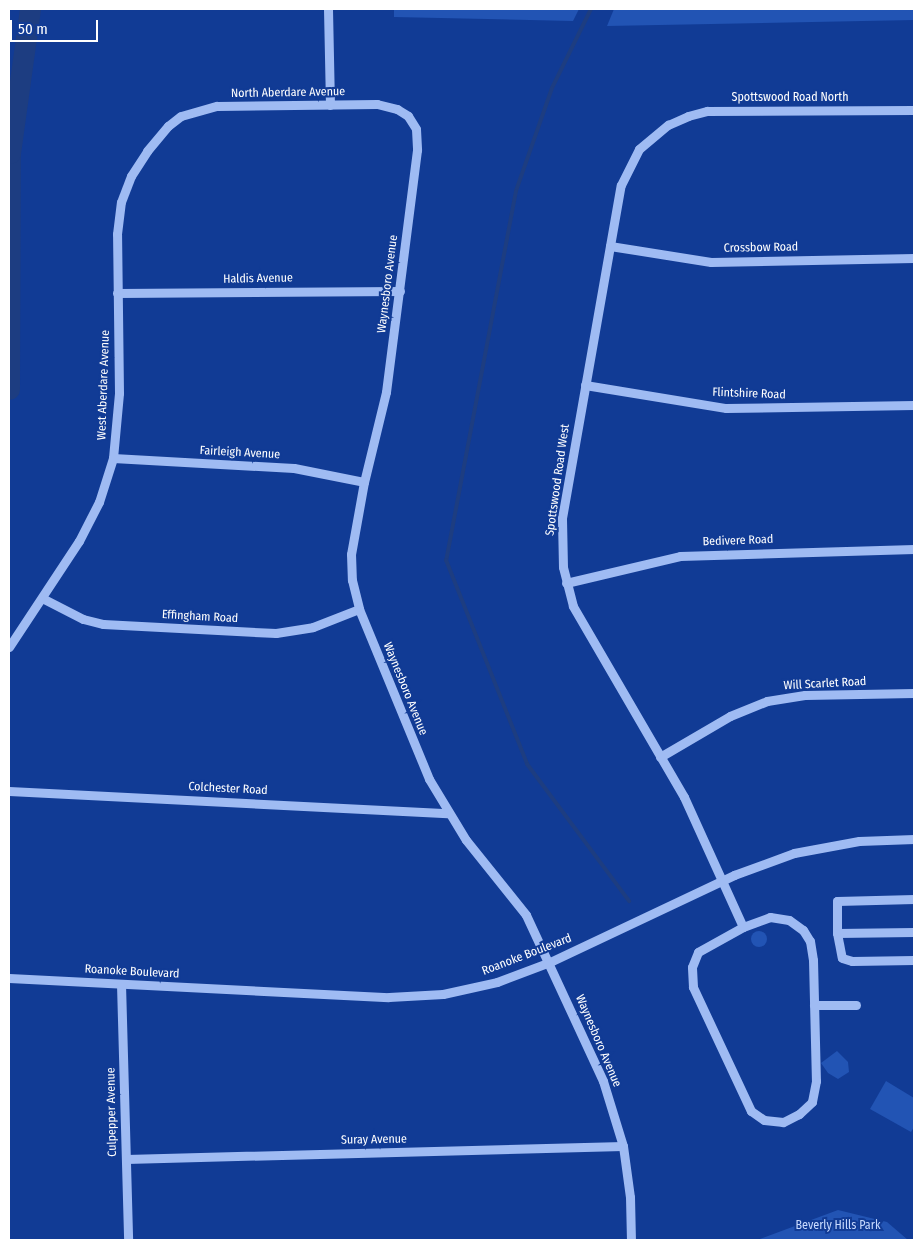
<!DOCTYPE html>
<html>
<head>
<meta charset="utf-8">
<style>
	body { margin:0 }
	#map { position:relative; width:923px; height:1249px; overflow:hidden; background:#113b95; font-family:"Fira Sans Condensed",sans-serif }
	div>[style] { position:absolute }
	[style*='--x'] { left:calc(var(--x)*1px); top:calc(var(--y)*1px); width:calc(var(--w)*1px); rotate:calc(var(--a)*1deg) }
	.green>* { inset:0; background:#2254b4 }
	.round { border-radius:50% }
	.stream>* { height:4px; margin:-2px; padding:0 2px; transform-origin:2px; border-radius:2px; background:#1d3d81 }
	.river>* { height:21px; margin:-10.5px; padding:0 10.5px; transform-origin:10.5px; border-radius:10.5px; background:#1d3d81 }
	.minor>* { height:9px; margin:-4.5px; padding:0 4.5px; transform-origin:4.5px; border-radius:4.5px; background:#9fbbf3 }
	span { translate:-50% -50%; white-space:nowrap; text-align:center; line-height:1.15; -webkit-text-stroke:4px #113b95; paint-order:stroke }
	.street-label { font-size:12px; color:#fff }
	.park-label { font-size:12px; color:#c7d9fe }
	.frame { position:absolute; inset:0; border:10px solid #fff; pointer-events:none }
	.scale { position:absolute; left:10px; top:20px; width:88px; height:22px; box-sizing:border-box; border:2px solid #fff; border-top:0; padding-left:6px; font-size:15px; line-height:18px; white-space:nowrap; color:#fff; -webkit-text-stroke:4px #113b95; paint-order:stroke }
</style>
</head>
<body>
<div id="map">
	<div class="green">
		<i style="clip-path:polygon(394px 9px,579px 9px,573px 21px,394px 17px)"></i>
		<i style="clip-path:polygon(614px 9px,914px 9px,914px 20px,607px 26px)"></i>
		<i class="round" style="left:751px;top:931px;width:16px;height:16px"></i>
		<i style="clip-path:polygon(837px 1051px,848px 1062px,849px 1072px,838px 1079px,828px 1073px,821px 1063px)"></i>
		<i style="clip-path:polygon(886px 1081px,914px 1098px,914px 1127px,911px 1132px,870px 1109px)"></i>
		<i style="clip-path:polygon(838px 1210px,887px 1222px,908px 1240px,757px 1240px)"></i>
	</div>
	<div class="stream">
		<i style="--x:591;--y:9;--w:88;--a:116.3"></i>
		<i style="--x:552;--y:88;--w:109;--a:109.3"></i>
		<i style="--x:516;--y:191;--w:376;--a:100.7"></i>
		<i style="--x:446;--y:560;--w:219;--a:68.3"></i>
		<i style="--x:527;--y:764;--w:171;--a:53.3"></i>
	</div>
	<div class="river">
		<i style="--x:9;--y:389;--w:236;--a:-89.8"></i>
		<i style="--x:10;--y:153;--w:145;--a:-82.1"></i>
	</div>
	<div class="minor">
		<i style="--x:328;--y:9;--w:96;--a:88.8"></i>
		<i style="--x:610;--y:246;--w:102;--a:9"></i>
		<i style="--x:711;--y:262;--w:203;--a:-1.1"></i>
		<i style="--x:117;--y:293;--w:283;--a:-0.4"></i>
		<i style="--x:585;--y:385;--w:143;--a:9.3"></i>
		<i style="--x:726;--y:408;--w:188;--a:-0.9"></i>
		<i style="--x:113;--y:458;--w:181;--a:3.2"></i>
		<i style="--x:294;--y:468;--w:71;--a:11.3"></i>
		<i style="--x:566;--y:583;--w:117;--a:-13.3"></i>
		<i style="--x:680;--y:556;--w:234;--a:-1.7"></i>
		<i style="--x:42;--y:598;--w:46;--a:27.1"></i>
		<i style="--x:83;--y:619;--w:21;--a:14"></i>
		<i style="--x:103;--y:624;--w:173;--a:3"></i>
		<i style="--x:276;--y:633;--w:37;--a:-9"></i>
		<i style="--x:313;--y:627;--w:49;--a:-21.4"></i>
		<i style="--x:9;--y:647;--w:127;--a:-56.6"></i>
		<i style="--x:79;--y:541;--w:44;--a:-62.9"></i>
		<i style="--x:99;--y:502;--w:46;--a:-72.3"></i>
		<i style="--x:113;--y:458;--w:65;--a:-84.7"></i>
		<i style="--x:119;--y:393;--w:159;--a:-90.7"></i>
		<i style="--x:117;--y:234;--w:32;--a:-83"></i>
		<i style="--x:121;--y:202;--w:28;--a:-69"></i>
		<i style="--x:131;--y:176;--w:30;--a:-57"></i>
		<i style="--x:147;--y:151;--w:33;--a:-50"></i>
		<i style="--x:168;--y:126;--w:16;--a:-38"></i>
		<i style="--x:181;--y:116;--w:37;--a:-16"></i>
		<i style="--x:217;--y:106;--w:160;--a:-0.7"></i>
		<i style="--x:377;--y:104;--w:21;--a:14"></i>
		<i style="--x:397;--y:109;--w:13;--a:32"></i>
		<i style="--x:408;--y:116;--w:15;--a:58"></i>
		<i style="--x:416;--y:129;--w:21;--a:87"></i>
		<i style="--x:417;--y:150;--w:244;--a:97.3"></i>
		<i style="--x:386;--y:392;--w:93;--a:103.7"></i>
		<i style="--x:364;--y:482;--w:73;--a:100.2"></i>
		<i style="--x:351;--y:554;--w:26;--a:88"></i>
		<i style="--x:352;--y:580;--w:30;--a:76"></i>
		<i style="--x:359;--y:609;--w:184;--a:67.6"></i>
		<i style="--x:429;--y:779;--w:71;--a:58.8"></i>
		<i style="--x:466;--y:840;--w:96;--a:51.3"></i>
		<i style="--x:526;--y:915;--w:183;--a:65.1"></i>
		<i style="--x:603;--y:1081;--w:68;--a:72.9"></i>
		<i style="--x:623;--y:1146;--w:51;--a:82.2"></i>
		<i style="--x:630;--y:1197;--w:43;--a:88.7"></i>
		<i style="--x:660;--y:757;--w:81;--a:-30.4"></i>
		<i style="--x:730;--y:716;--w:40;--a:-22"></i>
		<i style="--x:767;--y:701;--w:38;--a:-9"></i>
		<i style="--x:805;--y:695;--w:109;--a:-1.1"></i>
		<i style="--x:9;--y:791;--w:439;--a:2.9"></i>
		<i style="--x:914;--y:899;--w:77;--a:178.5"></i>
		<i style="--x:837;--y:901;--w:32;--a:90"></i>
		<i style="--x:837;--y:933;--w:25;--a:79"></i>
		<i style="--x:842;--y:958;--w:10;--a:17"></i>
		<i style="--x:852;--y:961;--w:62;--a:-0.9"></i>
		<i style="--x:770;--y:917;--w:19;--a:9"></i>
		<i style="--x:789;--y:920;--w:17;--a:36"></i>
		<i style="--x:803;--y:930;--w:13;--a:58"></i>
		<i style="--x:810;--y:941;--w:19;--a:81"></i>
		<i style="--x:813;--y:960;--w:121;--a:88.6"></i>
		<i style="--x:816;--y:1081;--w:21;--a:101"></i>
		<i style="--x:812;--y:1102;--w:18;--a:137"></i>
		<i style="--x:799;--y:1114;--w:18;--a:153"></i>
		<i style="--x:783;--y:1122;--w:19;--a:-174"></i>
		<i style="--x:764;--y:1120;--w:16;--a:-145"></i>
		<i style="--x:751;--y:1111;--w:137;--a:-115.1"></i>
		<i style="--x:693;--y:987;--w:20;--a:-93"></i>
		<i style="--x:692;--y:967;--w:16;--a:-68"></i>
		<i style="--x:698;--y:952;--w:51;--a:-29.1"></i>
		<i style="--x:743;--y:927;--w:29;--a:-20"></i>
		<i style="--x:743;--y:927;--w:143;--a:-114.4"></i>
		<i style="--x:684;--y:797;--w:221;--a:-120.2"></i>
		<i style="--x:573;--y:606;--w:40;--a:-104.4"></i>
		<i style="--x:563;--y:567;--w:49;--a:-91.2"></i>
		<i style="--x:562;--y:518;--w:338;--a:-80"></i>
		<i style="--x:621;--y:185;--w:40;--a:-63.4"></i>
		<i style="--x:639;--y:149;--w:38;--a:-40"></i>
		<i style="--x:668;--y:125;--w:22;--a:-24"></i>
		<i style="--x:688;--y:116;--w:20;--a:-15"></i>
		<i style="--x:707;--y:111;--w:207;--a:-0.3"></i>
		<i style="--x:837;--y:933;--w:77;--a:-0.7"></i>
		<i style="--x:9;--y:978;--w:380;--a:2.9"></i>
		<i style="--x:389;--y:997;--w:54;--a:-3.2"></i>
		<i style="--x:443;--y:994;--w:55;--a:-12.5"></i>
		<i style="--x:497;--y:982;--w:57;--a:-20.7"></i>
		<i style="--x:550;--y:962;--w:204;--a:-25.3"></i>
		<i style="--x:734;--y:875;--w:64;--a:-20.1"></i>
		<i style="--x:794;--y:853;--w:66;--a:-10.5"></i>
		<i style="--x:859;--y:841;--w:55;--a:-2.1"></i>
		<i style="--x:121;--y:984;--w:256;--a:88.4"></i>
		<i style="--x:814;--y:1005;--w:42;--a:0"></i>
		<i style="--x:126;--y:1159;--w:497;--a:-1.5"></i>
	</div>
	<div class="street-label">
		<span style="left:288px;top:93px;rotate:-1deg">North Aberdare Avenue</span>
		<span style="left:790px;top:98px">Spottswood Road North</span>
		<span style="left:761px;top:248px;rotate:-1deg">Crossbow Road</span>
		<span style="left:258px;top:279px;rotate:-1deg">Haldis Avenue</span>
		<span style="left:388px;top:284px;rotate:-83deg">Waynesboro Avenue</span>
		<span style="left:104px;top:385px;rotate:-88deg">West Aberdare Avenue</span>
		<span style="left:749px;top:394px;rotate:2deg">Flintshire Road</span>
		<span style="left:240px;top:453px;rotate:3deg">Fairleigh Avenue</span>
		<span style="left:558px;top:480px;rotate:-82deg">Spottswood Road West</span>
		<span style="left:738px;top:541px;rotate:-2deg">Bedivere Road</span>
		<span style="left:200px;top:617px;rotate:3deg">Effingham Road</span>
		<span style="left:825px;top:684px;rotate:-3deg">Will Scarlet Road</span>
		<span style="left:405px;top:689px;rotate:68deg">Waynesboro Avenue</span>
		<span style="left:228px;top:789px;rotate:3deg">Colchester Road</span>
		<span style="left:527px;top:955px;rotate:-21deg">Roanoke Boulevard</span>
		<span style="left:132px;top:972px;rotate:3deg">Roanoke Boulevard</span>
		<span style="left:598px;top:1041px;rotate:67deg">Waynesboro Avenue</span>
		<span style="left:112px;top:1112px;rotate:-91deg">Culpepper Avenue</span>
		<span style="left:374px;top:1140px;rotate:-1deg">Suray Avenue</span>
	</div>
	<div class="park-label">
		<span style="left:838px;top:1226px">Beverly Hills Park</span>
	</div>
	<div class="frame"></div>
	<div class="scale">50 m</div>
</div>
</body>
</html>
